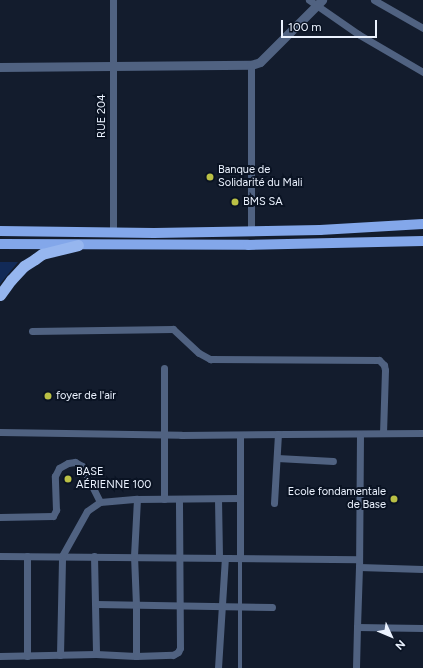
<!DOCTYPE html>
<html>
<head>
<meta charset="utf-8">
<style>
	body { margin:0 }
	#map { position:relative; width:423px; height:668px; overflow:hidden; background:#131c2d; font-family:Figtree,sans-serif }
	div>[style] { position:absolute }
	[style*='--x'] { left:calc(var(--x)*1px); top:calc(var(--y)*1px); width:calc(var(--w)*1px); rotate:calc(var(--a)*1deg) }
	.green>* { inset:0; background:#122a57 }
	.service>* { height:3.5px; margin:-1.75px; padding:0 1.75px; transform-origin:1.75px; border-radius:1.75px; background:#506281 }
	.minor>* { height:7px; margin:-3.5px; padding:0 3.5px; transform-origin:3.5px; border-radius:3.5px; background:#506281 }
	.tertiary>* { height:9px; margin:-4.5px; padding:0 4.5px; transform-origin:4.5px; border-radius:4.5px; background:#506281 }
	.primary>* { height:10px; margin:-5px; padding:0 5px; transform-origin:5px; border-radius:5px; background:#83a7ea }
	.trunk>* { height:11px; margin:-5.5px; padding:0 5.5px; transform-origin:5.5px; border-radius:5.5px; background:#96b6ef }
	.dots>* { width:11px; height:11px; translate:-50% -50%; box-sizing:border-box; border:2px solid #0a1323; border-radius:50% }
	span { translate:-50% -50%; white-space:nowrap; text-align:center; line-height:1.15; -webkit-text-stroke:4px #0a1323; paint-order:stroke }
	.street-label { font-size:11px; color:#ebf2fe }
	.poi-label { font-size:11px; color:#ebf2fe }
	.left { translate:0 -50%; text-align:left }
	.right { translate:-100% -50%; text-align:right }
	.north { position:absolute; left:371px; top:616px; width:40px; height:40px; -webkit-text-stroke:3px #0a1323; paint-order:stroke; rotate:134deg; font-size:11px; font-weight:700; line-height:16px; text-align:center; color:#ebf2fe }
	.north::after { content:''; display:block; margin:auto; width:14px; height:18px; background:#ebf2fe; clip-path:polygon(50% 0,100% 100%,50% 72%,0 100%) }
	.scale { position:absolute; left:281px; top:20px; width:96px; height:18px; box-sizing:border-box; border:2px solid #ebf2fe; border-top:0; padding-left:5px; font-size:12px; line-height:14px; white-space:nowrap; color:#ebf2fe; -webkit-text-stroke:3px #0a1323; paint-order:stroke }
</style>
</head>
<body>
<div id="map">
	<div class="green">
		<i style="clip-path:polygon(0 262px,18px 262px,0 284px)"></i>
	</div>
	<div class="service">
		<i style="--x:240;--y:668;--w:111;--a:-90"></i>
	</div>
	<div class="minor">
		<i style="--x:113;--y:0;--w:232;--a:90"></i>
		<i style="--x:309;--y:0;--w:60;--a:34.8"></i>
		<i style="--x:358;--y:34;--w:75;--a:30.3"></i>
		<i style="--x:374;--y:0;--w:56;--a:29.7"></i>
		<i style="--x:251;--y:231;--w:166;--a:-90"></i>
		<i style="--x:32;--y:331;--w:141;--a:-0.8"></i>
		<i style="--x:173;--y:329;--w:35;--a:43"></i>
		<i style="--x:199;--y:353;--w:13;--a:29"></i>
		<i style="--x:210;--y:359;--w:169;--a:0.3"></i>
		<i style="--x:379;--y:360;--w:7;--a:45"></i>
		<i style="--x:384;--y:365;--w:5;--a:79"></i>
		<i style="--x:385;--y:370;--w:63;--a:91.8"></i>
		<i style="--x:0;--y:432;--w:181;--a:0.9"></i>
		<i style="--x:181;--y:435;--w:242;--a:-0.5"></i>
		<i style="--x:360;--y:434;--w:133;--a:90.4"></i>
		<i style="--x:359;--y:567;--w:64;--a:1.8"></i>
		<i style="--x:277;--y:458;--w:56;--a:3.1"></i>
		<i style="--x:164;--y:499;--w:131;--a:-90"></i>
		<i style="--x:218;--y:499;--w:58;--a:89"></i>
		<i style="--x:274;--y:503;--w:69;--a:-86.7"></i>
		<i style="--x:0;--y:517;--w:53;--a:-1.1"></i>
		<i style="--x:53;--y:516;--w:7;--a:-63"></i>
		<i style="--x:56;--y:510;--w:34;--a:-92"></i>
		<i style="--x:55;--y:476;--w:9;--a:-63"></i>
		<i style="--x:59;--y:468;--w:10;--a:-29"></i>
		<i style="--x:68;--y:463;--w:7;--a:-8"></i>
		<i style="--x:75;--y:462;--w:8;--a:30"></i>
		<i style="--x:82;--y:466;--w:40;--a:63.4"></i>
		<i style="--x:0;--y:556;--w:359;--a:0.5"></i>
		<i style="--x:27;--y:556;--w:100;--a:90"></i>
		<i style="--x:94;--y:556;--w:98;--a:88.8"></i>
		<i style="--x:240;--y:557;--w:122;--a:-90"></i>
		<i style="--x:359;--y:567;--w:60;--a:91.9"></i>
		<i style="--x:357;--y:627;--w:66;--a:0.9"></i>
		<i style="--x:96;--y:604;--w:176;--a:1"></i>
		<i style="--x:60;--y:655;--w:99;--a:-88.8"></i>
		<i style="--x:62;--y:556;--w:51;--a:-60.9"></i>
		<i style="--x:87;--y:511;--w:16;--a:-35"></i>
		<i style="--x:100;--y:502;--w:37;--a:-5"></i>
		<i style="--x:137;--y:499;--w:103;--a:-0.6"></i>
		<i style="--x:0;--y:656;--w:96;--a:-1.2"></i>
		<i style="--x:96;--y:654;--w:40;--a:2.9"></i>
		<i style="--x:136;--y:656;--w:37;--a:-2"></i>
		<i style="--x:173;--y:655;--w:6;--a:-31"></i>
		<i style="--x:178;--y:652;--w:4;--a:-63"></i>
		<i style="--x:180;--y:648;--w:149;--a:-90.4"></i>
		<i style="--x:136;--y:656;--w:51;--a:-90"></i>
		<i style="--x:136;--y:605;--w:49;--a:-92.3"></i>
		<i style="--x:134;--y:556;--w:57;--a:-87"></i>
		<i style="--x:218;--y:668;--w:110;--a:-86.4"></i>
		<i style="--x:356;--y:668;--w:41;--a:-88.6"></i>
	</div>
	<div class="tertiary">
		<i style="--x:0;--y:67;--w:251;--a:-0.5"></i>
		<i style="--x:251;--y:65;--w:9;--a:-18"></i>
		<i style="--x:260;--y:62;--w:88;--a:-45"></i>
	</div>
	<div class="primary">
		<i style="--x:0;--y:231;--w:154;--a:0.7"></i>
		<i style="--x:154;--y:233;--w:166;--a:-1"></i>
		<i style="--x:320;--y:230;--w:103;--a:-3.3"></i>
		<i style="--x:0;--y:244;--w:248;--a:0.2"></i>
		<i style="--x:248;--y:245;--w:175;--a:-1.3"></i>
	</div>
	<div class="trunk">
		<i style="--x:0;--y:295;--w:19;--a:-54"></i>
		<i style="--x:11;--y:280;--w:19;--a:-47"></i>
		<i style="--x:24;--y:266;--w:13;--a:-32"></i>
		<i style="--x:35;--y:259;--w:9;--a:-36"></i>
		<i style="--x:42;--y:254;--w:37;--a:-14"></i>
	</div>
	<div class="dots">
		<i style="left:210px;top:177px;background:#bac045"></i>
		<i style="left:235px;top:202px;background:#bac045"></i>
		<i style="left:48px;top:396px;background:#bac045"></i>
		<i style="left:68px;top:479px;background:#bac045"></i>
		<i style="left:394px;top:499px;background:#bac045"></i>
	</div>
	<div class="street-label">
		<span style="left:102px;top:116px;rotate:-90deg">RUE 204</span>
	</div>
	<div class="poi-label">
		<span class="left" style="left:218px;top:177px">Banque de<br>Solidarité du Mali</span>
		<span class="left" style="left:243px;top:202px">BMS SA</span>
		<span class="left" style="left:56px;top:396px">foyer de l'air</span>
		<span class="left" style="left:76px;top:479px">BASE<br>AÉRIENNE 100</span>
		<span class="right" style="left:386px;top:499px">Ecole fondamentale<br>de Base</span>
	</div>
	<div class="north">N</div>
	<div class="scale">100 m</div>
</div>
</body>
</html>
